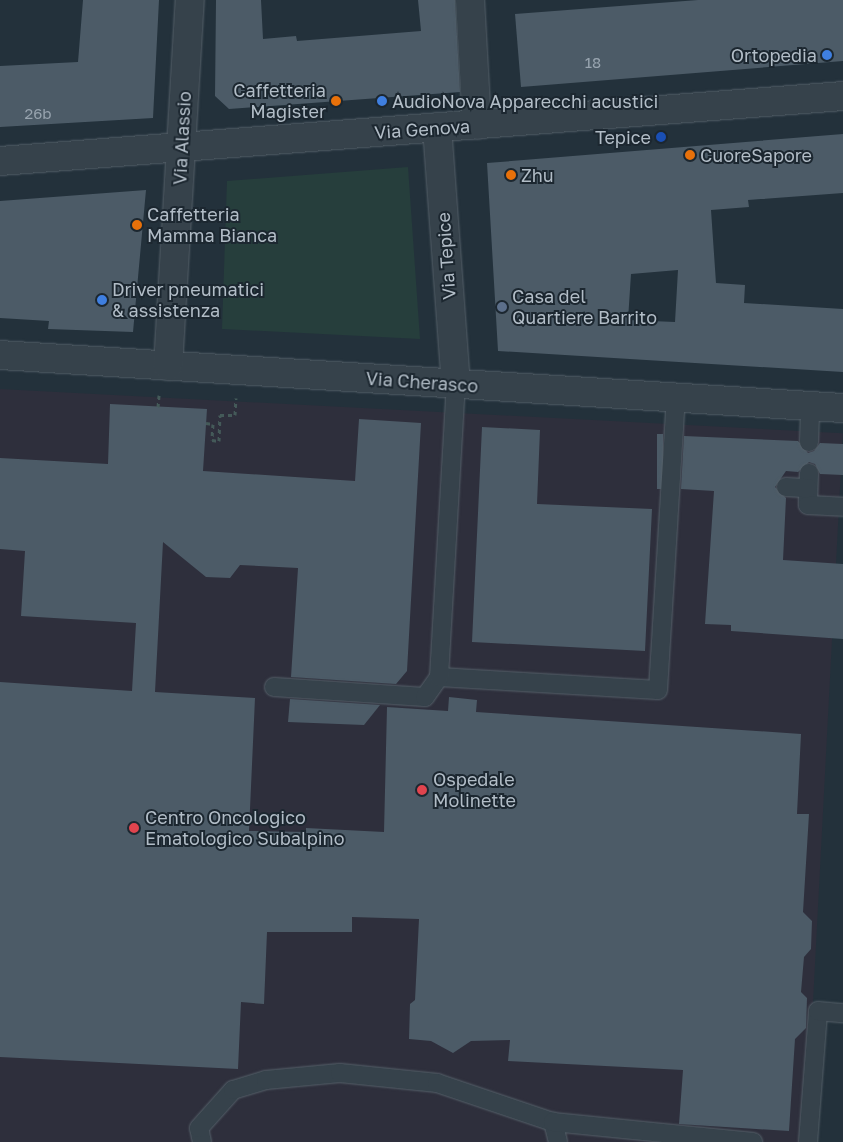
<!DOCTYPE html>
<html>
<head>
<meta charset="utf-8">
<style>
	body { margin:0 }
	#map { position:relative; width:843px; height:1142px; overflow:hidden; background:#23313b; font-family:"Golos Text",sans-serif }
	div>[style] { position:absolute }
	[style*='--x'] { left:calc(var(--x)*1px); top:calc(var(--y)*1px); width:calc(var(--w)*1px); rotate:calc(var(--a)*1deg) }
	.medical>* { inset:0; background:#2e2f3c; transform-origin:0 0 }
	.green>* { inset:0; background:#263e3c }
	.building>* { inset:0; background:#4c5b67; transform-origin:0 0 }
	.path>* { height:3px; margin-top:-1.5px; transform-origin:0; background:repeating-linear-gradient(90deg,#445a59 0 4px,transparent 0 8px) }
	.roads { filter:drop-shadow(0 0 1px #556069) drop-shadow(0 0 1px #556069) }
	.service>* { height:18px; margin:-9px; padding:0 9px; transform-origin:9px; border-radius:9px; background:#36424b }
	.minor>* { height:28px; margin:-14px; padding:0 14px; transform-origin:14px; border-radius:14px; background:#36424b }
	.tertiary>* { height:28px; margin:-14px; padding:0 14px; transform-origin:14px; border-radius:14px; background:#36424b }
	.dots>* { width:14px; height:14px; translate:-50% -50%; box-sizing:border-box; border:2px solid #1c2730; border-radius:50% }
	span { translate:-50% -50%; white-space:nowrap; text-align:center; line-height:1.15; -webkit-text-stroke:4px #1c2730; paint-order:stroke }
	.number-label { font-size:15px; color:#98a4af }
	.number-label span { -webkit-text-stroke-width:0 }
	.poi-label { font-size:18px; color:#b2bdc7 }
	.right { translate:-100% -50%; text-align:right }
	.left { translate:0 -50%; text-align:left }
	.street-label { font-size:18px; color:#b2bdc7 }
</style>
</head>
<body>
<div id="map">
	<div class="medical">
		<i style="left:0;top:389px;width:844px;height:753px;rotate:3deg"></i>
	</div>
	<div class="green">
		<i style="clip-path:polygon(408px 167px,420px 339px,222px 329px,227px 181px)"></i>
	</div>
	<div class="building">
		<i style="clip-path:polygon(83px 0,159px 0,153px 118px,0 127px,0 66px,78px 62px)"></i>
		<i style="clip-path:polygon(216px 0,261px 0,263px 39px,296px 36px,297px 41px,421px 31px,418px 0,455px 0,460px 92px,229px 109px,215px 96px)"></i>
		<i style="clip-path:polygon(698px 0,843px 0,843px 61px,521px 87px,515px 14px)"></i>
		<i style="clip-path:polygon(evenodd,843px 134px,843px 193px,748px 200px,749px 207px,711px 210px,716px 283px,745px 285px,744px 303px,843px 309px,843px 372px,498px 351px,487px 163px,843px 134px,678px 270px,675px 322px,628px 320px,631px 274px,678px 270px)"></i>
		<i style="clip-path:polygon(146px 190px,133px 332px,48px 329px,49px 321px,0 318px,0 201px)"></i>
		<i style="clip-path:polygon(110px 404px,207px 409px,203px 471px,355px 481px,359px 419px,421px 423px,407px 671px,396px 684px,291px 677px,298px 568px,240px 565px,230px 578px,206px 577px,163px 542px,155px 692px,255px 698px,249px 831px,306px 832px,306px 828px,384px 832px,387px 707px,448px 711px,449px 697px,477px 700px,476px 712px,801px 734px,797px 814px,809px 814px,803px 912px,812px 921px,811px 949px,804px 957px,801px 992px,807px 998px,806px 1028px,795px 1039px,789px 1131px,679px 1124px,683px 1070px,508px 1061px,510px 1040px,471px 1041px,453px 1053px,431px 1041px,409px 1039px,410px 1004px,415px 1000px,419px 919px,352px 917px,352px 932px,267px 932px,264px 1004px,241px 1002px,238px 1069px,0 1057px,0 682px,132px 691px,136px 623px,21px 616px,25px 551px,0 549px,0 458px,108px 464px)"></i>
		<i style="clip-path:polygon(482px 427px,540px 430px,537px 504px,652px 509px,645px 651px,472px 642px)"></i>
		<i style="left:657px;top:434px;width:6px;height:55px"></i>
		<i style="clip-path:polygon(684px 436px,798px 441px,808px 453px,814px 451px,820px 443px,843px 444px,843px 475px,820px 474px,815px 464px,809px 462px,798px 472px,786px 471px,775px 487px,786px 498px,783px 560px,843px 564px,843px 639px,731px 631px,731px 625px,705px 624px,714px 491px,681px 489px)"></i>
		<i style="clip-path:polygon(290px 699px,380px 705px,364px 725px,288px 722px)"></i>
	</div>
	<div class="path">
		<i style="--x:158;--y:407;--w:12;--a:-85"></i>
		<i style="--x:206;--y:423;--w:7;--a:8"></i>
		<i style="--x:213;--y:424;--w:16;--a:94"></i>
		<i style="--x:212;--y:440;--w:7;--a:8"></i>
		<i style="--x:219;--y:441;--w:26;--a:-88"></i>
		<i style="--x:220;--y:415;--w:15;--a:0"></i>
		<i style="--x:235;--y:415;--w:17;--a:-87"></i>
	</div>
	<div class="roads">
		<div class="service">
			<i style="--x:809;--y:442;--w:36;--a:-88"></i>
			<i style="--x:809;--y:473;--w:32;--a:92"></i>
			<i style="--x:808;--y:505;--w:35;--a:3"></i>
			<i style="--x:786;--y:487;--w:22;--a:3"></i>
			<i style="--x:439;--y:677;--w:219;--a:3.4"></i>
			<i style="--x:658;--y:690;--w:294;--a:-86.5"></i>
			<i style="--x:274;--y:687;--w:151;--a:3.8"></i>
			<i style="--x:425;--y:697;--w:24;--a:-55"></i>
			<i style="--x:439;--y:677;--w:293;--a:-86.7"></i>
			<i style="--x:202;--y:1142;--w:14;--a:-102"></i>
			<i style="--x:199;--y:1128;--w:51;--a:-48.2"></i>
			<i style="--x:233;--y:1090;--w:34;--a:-17"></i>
			<i style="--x:266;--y:1080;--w:74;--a:-5.4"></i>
			<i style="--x:340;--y:1073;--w:98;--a:5.9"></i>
			<i style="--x:437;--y:1083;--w:122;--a:18.6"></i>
			<i style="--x:558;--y:1142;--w:21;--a:-104"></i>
			<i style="--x:553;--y:1122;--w:201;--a:5.7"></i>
			<i style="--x:808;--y:1142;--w:131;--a:-85.6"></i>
			<i style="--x:818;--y:1011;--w:25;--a:5"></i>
		</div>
		<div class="minor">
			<i style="--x:470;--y:0;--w:125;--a:86.8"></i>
			<i style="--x:437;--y:127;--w:258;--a:85.8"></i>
			<i style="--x:0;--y:355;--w:845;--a:3.6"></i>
			<i style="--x:168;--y:366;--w:367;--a:-86.6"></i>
		</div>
		<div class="tertiary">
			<i style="--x:0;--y:161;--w:846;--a:-4.41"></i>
		</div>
	</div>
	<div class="dots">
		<i style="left:827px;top:55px;background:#3f7fe0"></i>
		<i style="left:336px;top:101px;background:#e8710a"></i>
		<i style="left:382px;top:101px;background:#3f7fe0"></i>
		<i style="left:661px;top:137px;background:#1a4fb4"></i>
		<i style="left:690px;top:155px;background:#e8710a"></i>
		<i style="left:511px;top:175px;background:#e8710a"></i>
		<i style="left:137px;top:225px;background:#e8710a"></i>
		<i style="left:102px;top:300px;background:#3f7fe0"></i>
		<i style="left:502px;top:307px;background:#5c6f8a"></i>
		<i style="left:422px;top:790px;background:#e0444e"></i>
		<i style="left:134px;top:828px;background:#e0444e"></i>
	</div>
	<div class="number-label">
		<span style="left:593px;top:63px">18</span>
		<span style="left:38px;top:114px">26b</span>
	</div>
	<div class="poi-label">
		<span class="right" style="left:817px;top:55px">Ortopedia</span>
		<span class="right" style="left:326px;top:101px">Caffetteria<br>Magister</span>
		<span class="left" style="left:392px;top:101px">AudioNova Apparecchi acustici</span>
		<span class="right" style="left:651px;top:137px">Tepice</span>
		<span class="left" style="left:700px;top:155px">CuoreSapore</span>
		<span class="left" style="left:521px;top:175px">Zhu</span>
		<span class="left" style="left:147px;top:225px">Caffetteria<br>Mamma Bianca</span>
		<span class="left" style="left:112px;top:300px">Driver pneumatici<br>&amp; assistenza</span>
		<span class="left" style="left:512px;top:307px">Casa del<br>Quartiere Barrito</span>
		<span class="left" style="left:433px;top:790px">Ospedale<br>Molinette</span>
		<span class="left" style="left:145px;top:828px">Centro Oncologico<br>Ematologico Subalpino</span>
	</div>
	<div class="street-label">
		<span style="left:422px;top:129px;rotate:-4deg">Via Genova</span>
		<span style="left:182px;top:138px;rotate:-87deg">Via Alassio</span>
		<span style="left:446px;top:256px;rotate:-94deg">Via Tepice</span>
		<span style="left:422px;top:382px;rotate:4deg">Via Cherasco</span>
	</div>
</div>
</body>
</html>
